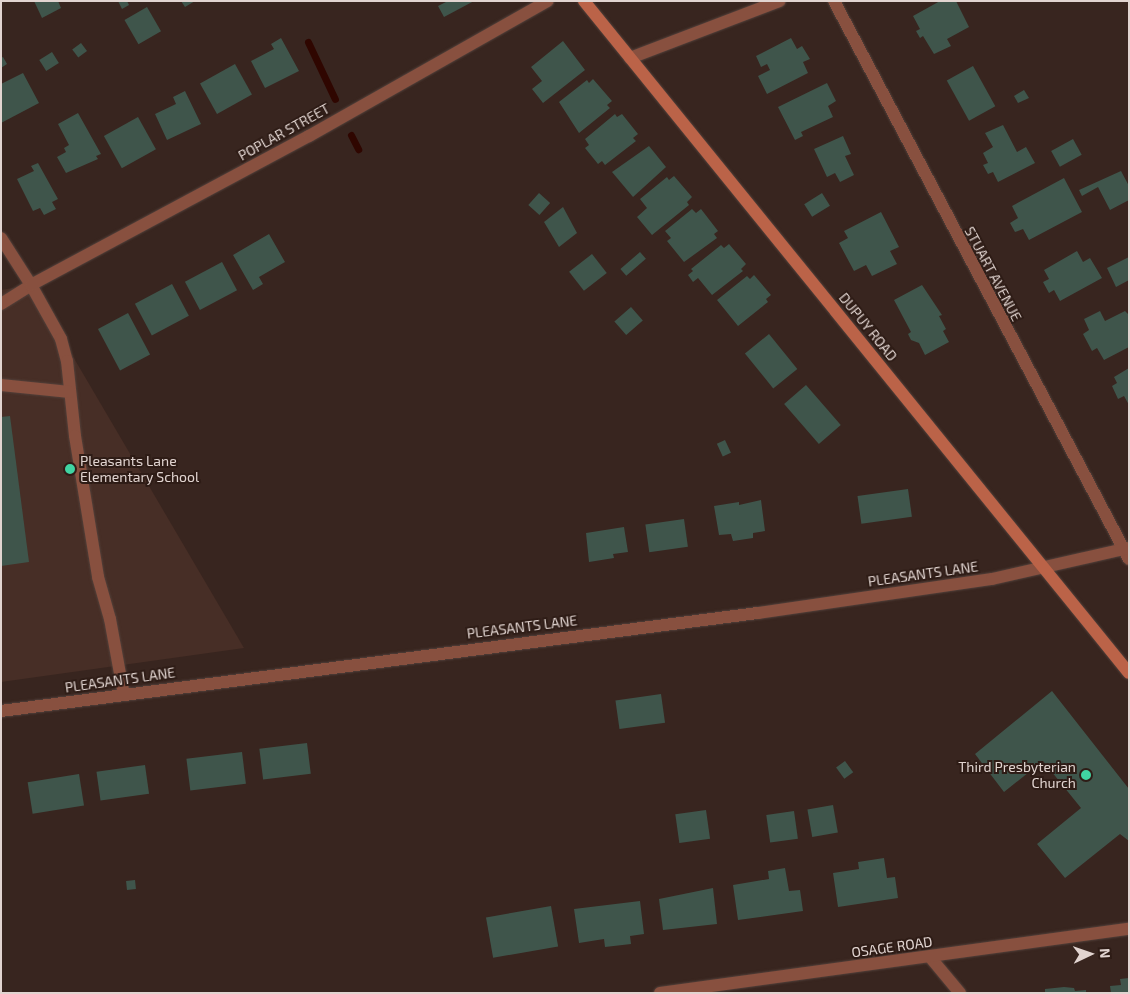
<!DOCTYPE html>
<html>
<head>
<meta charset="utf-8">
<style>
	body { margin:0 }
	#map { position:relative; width:1130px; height:994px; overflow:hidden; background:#38251f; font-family:"Exo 2",sans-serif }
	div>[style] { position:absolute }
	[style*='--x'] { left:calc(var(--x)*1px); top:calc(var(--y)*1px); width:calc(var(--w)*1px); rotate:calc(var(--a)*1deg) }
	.built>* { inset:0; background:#472e26 }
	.stream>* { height:7px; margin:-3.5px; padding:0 3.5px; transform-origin:3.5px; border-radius:3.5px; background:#2f0600 }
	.building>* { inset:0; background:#3f554b; transform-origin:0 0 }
	.roads { filter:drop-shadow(0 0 1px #53413b) drop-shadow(0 0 1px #53413b) }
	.lane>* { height:12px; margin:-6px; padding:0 6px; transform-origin:6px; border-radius:6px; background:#88503f }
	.street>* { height:12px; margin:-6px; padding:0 6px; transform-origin:6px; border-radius:6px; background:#88503f }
	.secondary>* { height:12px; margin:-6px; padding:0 6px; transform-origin:6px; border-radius:6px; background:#bb6348 }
	.dots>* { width:14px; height:14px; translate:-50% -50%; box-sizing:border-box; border:2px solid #2e1c16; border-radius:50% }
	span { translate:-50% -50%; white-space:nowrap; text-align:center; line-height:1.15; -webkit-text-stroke:4px #2e1c16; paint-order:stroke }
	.street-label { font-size:14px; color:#e1d4d0 }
	.poi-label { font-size:14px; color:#e1d4d0 }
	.left { translate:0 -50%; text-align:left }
	.right { translate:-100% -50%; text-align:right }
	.frame { position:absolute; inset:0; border:2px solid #e1d4d0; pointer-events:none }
	.north { position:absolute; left:1065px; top:929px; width:50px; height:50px; -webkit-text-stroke:4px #2e1c16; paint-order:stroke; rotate:87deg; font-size:14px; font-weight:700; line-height:20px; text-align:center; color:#e1d4d0 }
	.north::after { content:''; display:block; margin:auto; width:18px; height:22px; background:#e1d4d0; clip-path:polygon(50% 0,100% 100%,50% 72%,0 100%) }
</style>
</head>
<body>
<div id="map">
	<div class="built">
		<i style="clip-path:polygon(31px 285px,244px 648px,1px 682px,1px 290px)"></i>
	</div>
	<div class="stream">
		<i style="--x:308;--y:42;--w:63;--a:64.7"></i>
		<i style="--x:351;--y:135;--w:16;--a:63"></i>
	</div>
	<div class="building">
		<i style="clip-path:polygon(34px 1px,58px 1px,61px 8px,42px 18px)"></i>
		<i style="clip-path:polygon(118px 1px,127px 1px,129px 5px,122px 9px)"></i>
		<i style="clip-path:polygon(181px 1px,195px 1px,185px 7px)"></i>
		<i style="clip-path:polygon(448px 1px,474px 1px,444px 17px,438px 6px)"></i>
		<i style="clip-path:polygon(940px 1px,956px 1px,969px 27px,947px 39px,951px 46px,934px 54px,923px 36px,920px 38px,916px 31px,920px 29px,913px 16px)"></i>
		<i style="left:147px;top:7px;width:28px;height:26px;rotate:60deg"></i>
		<i style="clip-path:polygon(281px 38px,299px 71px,265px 88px,251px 61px,274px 49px,271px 44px)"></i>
		<i style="clip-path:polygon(791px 38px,797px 49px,802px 46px,810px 59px,803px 62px,808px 73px,767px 94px,758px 76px,770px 70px,767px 64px,761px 67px,756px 56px)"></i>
		<i style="clip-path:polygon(563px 41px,585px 70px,543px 103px,532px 89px,542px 81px,531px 67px)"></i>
		<i style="left:81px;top:43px;width:10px;height:11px;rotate:53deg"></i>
		<i style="left:52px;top:52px;width:13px;height:15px;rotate:58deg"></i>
		<i style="clip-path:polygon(3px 57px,7px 64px,1px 68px,1px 58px)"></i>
		<i style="left:235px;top:64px;width:35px;height:40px;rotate:61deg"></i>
		<i style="left:973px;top:66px;width:46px;height:30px;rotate:61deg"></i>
		<i style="clip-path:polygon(23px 73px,39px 103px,1px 123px,1px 84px)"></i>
		<i style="clip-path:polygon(593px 79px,612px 101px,607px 105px,610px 108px,579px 133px,559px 102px,587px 80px,589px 83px)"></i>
		<i style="clip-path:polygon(827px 83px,836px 101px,828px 106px,833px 117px,801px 132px,803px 136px,795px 140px,778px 107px)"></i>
		<i style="clip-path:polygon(1024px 90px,1029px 98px,1018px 103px,1014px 96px)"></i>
		<i style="clip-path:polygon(185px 91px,201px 124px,167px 140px,155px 114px,176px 104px,173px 97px)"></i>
		<i style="clip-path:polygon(78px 113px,101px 154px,96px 156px,98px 159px,66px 173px,57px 157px,66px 152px,64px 148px,69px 145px,58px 124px)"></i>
		<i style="clip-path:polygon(615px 114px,617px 117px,622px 114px,638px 134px,633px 138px,636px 141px,605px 165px,602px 161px,598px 164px,585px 148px,589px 145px,585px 139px)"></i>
		<i style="left:138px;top:117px;width:37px;height:39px;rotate:61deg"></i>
		<i style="clip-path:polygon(1003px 125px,1017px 152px,1026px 147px,1035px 163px,998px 182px,993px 172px,988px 174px,983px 165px,988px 163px,983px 153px,993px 147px,985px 133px)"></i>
		<i style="clip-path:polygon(843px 136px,851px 154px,845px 156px,854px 175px,840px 182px,835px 173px,827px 177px,814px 149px)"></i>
		<i style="left:1073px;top:139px;width:18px;height:25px;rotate:61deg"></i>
		<i style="clip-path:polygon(649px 146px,666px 167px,633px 197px,612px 172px)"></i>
		<i style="clip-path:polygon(38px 163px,58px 199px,52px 202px,56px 209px,44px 215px,40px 208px,33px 211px,17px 179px,34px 171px,31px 166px)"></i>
		<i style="clip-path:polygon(1121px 171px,1129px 186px,1129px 200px,1110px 210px,1098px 187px,1082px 196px,1079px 190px)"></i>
		<i style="clip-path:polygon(674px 176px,692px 197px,687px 202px,689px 205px,652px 235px,637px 217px,647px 208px,640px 199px,667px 177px,669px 180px)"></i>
		<i style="clip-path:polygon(1064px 178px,1082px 212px,1029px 240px,1023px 229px,1015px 232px,1010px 223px,1018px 218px,1012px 206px)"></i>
		<i style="left:539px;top:193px;width:15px;height:16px;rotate:42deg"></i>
		<i style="left:822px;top:193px;width:15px;height:21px;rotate:58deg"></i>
		<i style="clip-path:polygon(563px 207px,577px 233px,559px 247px,544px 222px)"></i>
		<i style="clip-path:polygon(692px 209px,696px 213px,701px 209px,718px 231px,714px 234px,717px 238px,684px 262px,667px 241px,671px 238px,665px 231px)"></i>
		<i style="clip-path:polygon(881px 212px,899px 247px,890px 251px,897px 264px,872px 276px,866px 265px,854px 271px,839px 243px,848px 238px,844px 231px)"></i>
		<i style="clip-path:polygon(269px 234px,285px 262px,259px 277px,263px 284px,253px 290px,233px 255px)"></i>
		<i style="clip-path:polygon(729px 244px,746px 264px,741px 269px,743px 271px,712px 295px,698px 278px,693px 282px,688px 275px,693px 271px,691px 269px,721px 245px,724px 248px)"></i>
		<i style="clip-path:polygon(1077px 251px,1083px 262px,1090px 258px,1102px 278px,1060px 301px,1054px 290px,1049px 293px,1043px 282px,1049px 279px,1044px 270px)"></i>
		<i style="left:640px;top:252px;width:9px;height:26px;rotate:49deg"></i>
		<i style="left:592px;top:254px;width:24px;height:29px;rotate:52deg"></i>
		<i style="clip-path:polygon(1129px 257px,1129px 280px,1116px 287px,1107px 268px)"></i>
		<i style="left:222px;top:262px;width:32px;height:42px;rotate:62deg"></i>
		<i style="clip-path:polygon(754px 275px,771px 295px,766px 299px,768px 302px,738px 326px,717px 300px,747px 276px,750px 279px)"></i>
		<i style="left:172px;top:284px;width:36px;height:42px;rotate:62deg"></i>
		<i style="clip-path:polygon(922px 285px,942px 315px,939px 316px,946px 329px,943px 331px,949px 342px,925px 355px,919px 343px,911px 340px,908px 334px,911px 332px,894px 300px)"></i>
		<i style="left:631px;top:307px;width:18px;height:22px;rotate:49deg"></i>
		<i style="clip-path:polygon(1100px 311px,1105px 321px,1125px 311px,1129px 315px,1129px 347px,1104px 360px,1097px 348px,1092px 351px,1083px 334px,1089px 330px,1084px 319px)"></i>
		<i style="left:128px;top:313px;width:47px;height:34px;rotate:62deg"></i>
		<i style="left:769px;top:334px;width:45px;height:31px;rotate:51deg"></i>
		<i style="clip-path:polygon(1129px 368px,1129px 405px,1124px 396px,1118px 399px,1112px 386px,1117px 383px,1114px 377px)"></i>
		<i style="left:806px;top:385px;width:53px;height:29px;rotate:49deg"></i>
		<i style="clip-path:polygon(10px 416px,29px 562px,1px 566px,1px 417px)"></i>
		<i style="left:725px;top:440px;width:14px;height:9px;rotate:65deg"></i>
		<i style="left:908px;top:489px;width:28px;height:51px;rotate:82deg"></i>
		<i style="clip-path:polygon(761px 500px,765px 531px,753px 533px,753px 538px,733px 541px,731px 534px,719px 535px,714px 506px,739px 502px,739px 505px)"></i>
		<i style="left:684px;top:519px;width:28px;height:39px;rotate:82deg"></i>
		<i style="clip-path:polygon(624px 527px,628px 552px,613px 554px,614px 558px,589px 562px,586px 533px)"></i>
		<i style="clip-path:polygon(1052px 691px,1129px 789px,1129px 841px,1120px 834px,1065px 878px,1037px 844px,1081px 808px,1043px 761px,1004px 792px,975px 754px)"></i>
		<i style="left:661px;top:694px;width:29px;height:46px;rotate:82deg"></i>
		<i style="left:307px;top:743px;width:31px;height:48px;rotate:83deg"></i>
		<i style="left:242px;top:752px;width:32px;height:56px;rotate:83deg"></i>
		<i style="left:845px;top:761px;width:14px;height:11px;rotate:54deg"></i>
		<i style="left:145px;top:765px;width:29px;height:49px;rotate:82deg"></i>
		<i style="left:79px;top:774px;width:32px;height:52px;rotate:81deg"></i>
		<i style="left:833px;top:805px;width:28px;height:26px;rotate:80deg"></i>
		<i style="left:706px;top:810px;width:29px;height:31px;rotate:82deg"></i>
		<i style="left:794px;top:811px;width:28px;height:28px;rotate:82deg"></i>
		<i style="clip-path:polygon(884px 858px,887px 878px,895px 877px,898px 898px,838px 907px,833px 873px,859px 869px,858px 862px)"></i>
		<i style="clip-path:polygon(785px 868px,789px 891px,800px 890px,803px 911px,738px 920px,733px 885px,769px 879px,768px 871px)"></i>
		<i style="left:135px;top:880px;width:9px;height:9px;rotate:84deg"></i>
		<i style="clip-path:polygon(713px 888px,717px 924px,663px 930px,659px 899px)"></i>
		<i style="clip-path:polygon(640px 901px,644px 934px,630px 936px,631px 944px,605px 947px,604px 939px,579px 943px,574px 909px)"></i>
		<i style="left:551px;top:906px;width:41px;height:66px;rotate:80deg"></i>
		<i style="clip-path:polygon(1129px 978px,1129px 993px,1111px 993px,1110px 986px,1121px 985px,1120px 979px)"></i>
		<i style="clip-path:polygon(1064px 987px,1074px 988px,1075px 991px,1086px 990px,1086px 993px,1045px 993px,1045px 989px)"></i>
	</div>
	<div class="roads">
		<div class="lane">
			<i style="--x:1;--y:304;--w:36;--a:-32"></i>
			<i style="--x:31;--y:285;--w:62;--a:60.9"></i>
			<i style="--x:61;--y:339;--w:23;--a:75"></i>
			<i style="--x:67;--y:361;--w:75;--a:83.9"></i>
			<i style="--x:75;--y:436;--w:143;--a:80.7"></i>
			<i style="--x:98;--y:577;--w:44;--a:74.1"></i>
			<i style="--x:110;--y:619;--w:77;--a:79.6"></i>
			<i style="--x:1;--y:385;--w:69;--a:5.8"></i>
		</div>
		<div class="street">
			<i style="--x:834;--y:1;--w:631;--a:62.14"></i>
			<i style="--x:630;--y:58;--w:160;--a:-20.9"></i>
			<i style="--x:1;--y:238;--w:56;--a:57.4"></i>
			<i style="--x:31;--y:285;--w:315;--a:-28.2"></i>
			<i style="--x:309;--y:136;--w:274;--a:-29.5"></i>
			<i style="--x:1;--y:711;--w:763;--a:-7.38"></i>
			<i style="--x:758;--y:613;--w:236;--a:-8.3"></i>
			<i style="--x:992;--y:579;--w:140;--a:-12.8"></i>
			<i style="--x:930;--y:957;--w:47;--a:50.2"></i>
			<i style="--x:660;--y:993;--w:473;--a:-7.8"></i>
		</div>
		<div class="secondary">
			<i style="--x:584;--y:1;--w:865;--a:50.96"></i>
		</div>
	</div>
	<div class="dots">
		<i style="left:70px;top:469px;background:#40d4a2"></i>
		<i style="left:1086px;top:775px;background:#40d4a2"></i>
	</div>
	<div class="street-label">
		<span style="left:284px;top:132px;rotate:-29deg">POPLAR STREET</span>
		<span style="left:993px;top:274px;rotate:62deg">STUART AVENUE</span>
		<span style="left:868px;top:327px;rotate:51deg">DUPUY ROAD</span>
		<span style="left:923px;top:574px;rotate:-8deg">PLEASANTS LANE</span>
		<span style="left:522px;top:627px;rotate:-7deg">PLEASANTS LANE</span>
		<span style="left:120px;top:680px;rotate:-8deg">PLEASANTS LANE</span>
		<span style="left:892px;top:947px;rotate:-8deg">OSAGE ROAD</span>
	</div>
	<div class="poi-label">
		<span class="left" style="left:80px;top:469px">Pleasants Lane<br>Elementary School</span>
		<span class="right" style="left:1076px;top:775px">Third Presbyterian<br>Church</span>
	</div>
	<div class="frame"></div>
	<div class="north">N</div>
</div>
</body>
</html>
